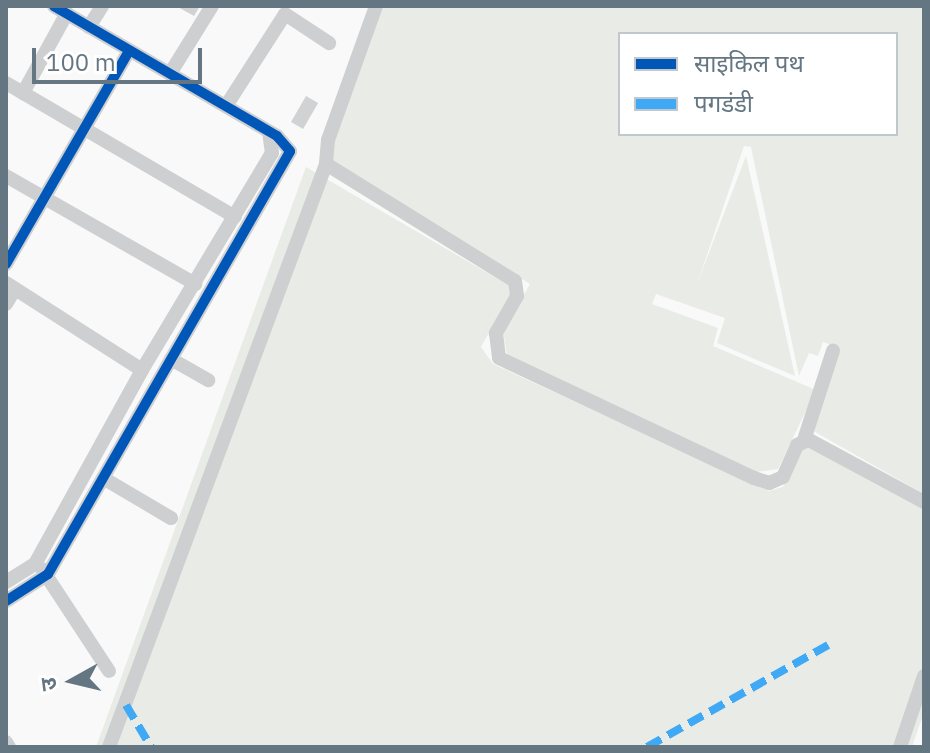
<!DOCTYPE html>
<html>
<head>
<meta charset="utf-8">
<style>
	body { margin:0 }
	#map { position:relative; width:930px; height:753px; overflow:hidden; background:#f9f9f9; font-family:"IBM Plex Sans","Noto Sans Devanagari",sans-serif }
	div>[style] { position:absolute }
	[style*='--x'] { left:calc(var(--x)*1px); top:calc(var(--y)*1px); width:calc(var(--w)*1px); rotate:calc(var(--a)*1deg) }
	.green>* { inset:0; background:#e8ebe6 }
	.building>* { inset:0; background:#d0d2d3; transform-origin:0 0 }
	.minor>* { height:14px; margin:-7px; padding:0 7px; transform-origin:7px; border-radius:7px; background:#cecfd0 }
	.quiet>* { height:8px; margin-top:-4px; transform-origin:0; background:repeating-linear-gradient(90deg,#3fa9f5 0 16px,transparent 0 24px) }
	.cycleway>* { height:10px; margin:-5px; padding:0 5px; transform-origin:5px; border-radius:5px; background:#0057b8 }
	span { translate:-50% -50%; white-space:nowrap; text-align:center; line-height:1.15; -webkit-text-stroke:8px #fff; paint-order:stroke }
	.frame { position:absolute; inset:0; border:8px solid #657683; pointer-events:none }
	.legend { position:absolute; left:618px; top:32px; width:280px; height:104px; box-sizing:border-box; background:#fff; border:2px solid #c1c8cd; margin:0; padding:10px 14px; list-style:none; font-size:24px; color:#657683 }
	.legend li { display:flex; align-items:center; gap:16px; height:40px }
	.legend b { width:40px; border:2px solid #c1c8cd }
	.north { position:absolute; left:32px; top:641px; width:80px; height:80px; -webkit-text-stroke:6px #fff; paint-order:stroke; rotate:262deg; font-size:22px; font-weight:700; line-height:32px; text-align:center; color:#657683 }
	.north::after { content:''; display:block; margin:auto; width:28px; height:36px; background:#657683; clip-path:polygon(50% 0,100% 100%,50% 72%,0 100%) }
	.scale { position:absolute; left:32px; top:48px; width:170px; height:36px; box-sizing:border-box; border:4px solid #657683; border-top:0; padding-left:10px; font-size:24px; line-height:28px; white-space:nowrap; color:#657683; -webkit-text-stroke:6px #fff; paint-order:stroke }
</style>
</head>
<body>
<div id="map">
	<div class="green">
		<i style="clip-path:polygon(evenodd,380px 6px,924px 6px,924px 494px,810px 429px,839px 348px,823px 342px,818px 356px,809px 353px,799px 376px,751px 147px,744px 146px,697px 284px,746px 156px,795px 376px,717px 343px,725px 318px,656px 294px,652px 304px,718px 328px,713px 346px,816px 390px,778px 469px,756px 472px,507px 355px,503px 331px,530px 284px,331px 160px,333px 139px,380px 6px,620px 34px,896px 34px,896px 134px,620px 134px,620px 34px)"></i>
		<i style="clip-path:polygon(306px 167px,510px 286px,510px 295px,481px 347px,493px 364px,769px 491px,783px 487px,801px 449px,809px 445px,924px 507px,924px 712px,912px 747px,96px 747px)"></i>
	</div>
	<div class="building">
		<i style="clip-path:polygon(176px 6px,200px 6px,194px 16px)"></i>
		<i style="left:306px;top:96px;width:14px;height:30px;rotate:30deg"></i>
	</div>
	<div class="minor">
		<i style="--x:376;--y:6;--w:142;--a:109.7"></i>
		<i style="--x:328;--y:140;--w:24;--a:95"></i>
		<i style="--x:326;--y:164;--w:222;--a:31.8"></i>
		<i style="--x:515;--y:281;--w:15;--a:82"></i>
		<i style="--x:517;--y:296;--w:43;--a:119.6"></i>
		<i style="--x:496;--y:333;--w:25;--a:83"></i>
		<i style="--x:499;--y:358;--w:282;--a:25.2"></i>
		<i style="--x:754;--y:478;--w:16;--a:18"></i>
		<i style="--x:769;--y:483;--w:15;--a:-23"></i>
		<i style="--x:783;--y:477;--w:35;--a:-66"></i>
		<i style="--x:797;--y:445;--w:13;--a:-23"></i>
		<i style="--x:809;--y:440;--w:131;--a:28.3"></i>
		<i style="--x:89;--y:27;--w:25;--a:-58"></i>
		<i style="--x:171;--y:72;--w:78;--a:-58.2"></i>
		<i style="--x:6;--y:83;--w:265;--a:30.3"></i>
		<i style="--x:23;--y:93;--w:91;--a:-61.2"></i>
		<i style="--x:226;--y:106;--w:109;--a:-57.3"></i>
		<i style="--x:285;--y:14;--w:53;--a:33.4"></i>
		<i style="--x:6;--y:176;--w:218;--a:29.7"></i>
		<i style="--x:6;--y:264;--w:246;--a:-60"></i>
		<i style="--x:6;--y:283;--w:161;--a:32.6"></i>
		<i style="--x:6;--y:304;--w:17;--a:-59"></i>
		<i style="--x:171;--y:359;--w:43;--a:29.6"></i>
		<i style="--x:804;--y:440;--w:94;--a:-72"></i>
		<i style="--x:103;--y:478;--w:79;--a:30.5"></i>
		<i style="--x:42;--y:569;--w:122;--a:56.7"></i>
		<i style="--x:6;--y:582;--w:34;--a:-32"></i>
		<i style="--x:35;--y:564;--w:222;--a:-61.1"></i>
		<i style="--x:142;--y:370;--w:253;--a:-59.1"></i>
		<i style="--x:272;--y:153;--w:21;--a:-98"></i>
		<i style="--x:6;--y:601;--w:50;--a:-32.7"></i>
		<i style="--x:48;--y:574;--w:487;--a:-60.2"></i>
		<i style="--x:290;--y:151;--w:20;--a:-131"></i>
		<i style="--x:277;--y:136;--w:258;--a:-149.8"></i>
		<i style="--x:6;--y:742;--w:6;--a:59"></i>
		<i style="--x:109;--y:747;--w:622;--a:-69.58"></i>
		<i style="--x:900;--y:747;--w:75;--a:-71.3"></i>
	</div>
	<div class="quiet">
		<i style="--x:126;--y:705;--w:49;--a:59.2"></i>
		<i style="--x:647;--y:747;--w:208;--a:-29.4"></i>
	</div>
	<div class="cycleway">
		<i style="--x:6;--y:264;--w:246;--a:-60"></i>
		<i style="--x:6;--y:601;--w:50;--a:-32.7"></i>
		<i style="--x:48;--y:574;--w:487;--a:-60.2"></i>
		<i style="--x:290;--y:151;--w:20;--a:-131"></i>
		<i style="--x:277;--y:136;--w:258;--a:-149.8"></i>
	</div>
	<div class="frame"></div>
	<ul class="legend">
	<li><b style="height:10px;background:#0057b8"></b>साइकिल पथ</li>
	<li><b style="height:10px;background:#3fa9f5"></b>पगडंडी</li>
	</ul>
	<div class="north">उ</div>
	<div class="scale">100 m</div>
</div>
</body>
</html>
